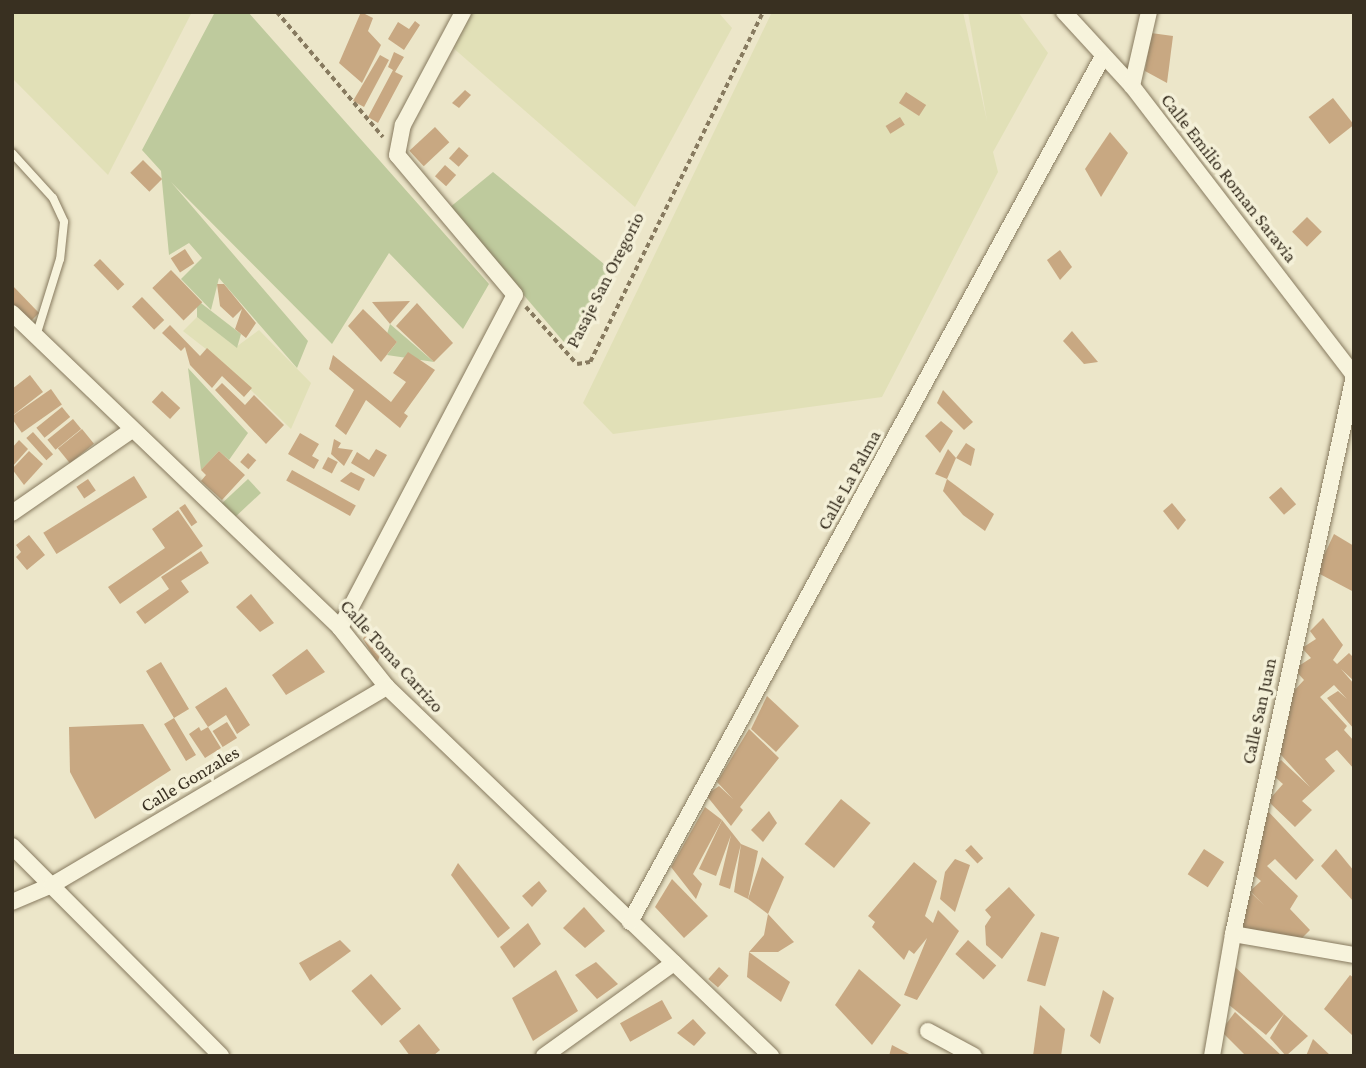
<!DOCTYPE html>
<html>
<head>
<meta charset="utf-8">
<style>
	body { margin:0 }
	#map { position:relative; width:1366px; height:1068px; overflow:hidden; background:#ece6c9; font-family:"Crimson Pro",serif }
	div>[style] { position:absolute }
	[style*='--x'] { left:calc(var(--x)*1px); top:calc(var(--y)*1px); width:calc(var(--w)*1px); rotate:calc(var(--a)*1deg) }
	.farmland>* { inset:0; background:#e1e0b7 }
	.green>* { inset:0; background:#beca9d; transform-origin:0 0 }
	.building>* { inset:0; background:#c8a882; transform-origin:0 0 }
	.path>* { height:3.5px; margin-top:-1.75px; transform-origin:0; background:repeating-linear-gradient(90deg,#877a5f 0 5px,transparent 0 8.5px) }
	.roads { filter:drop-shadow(0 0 2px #877a5f) drop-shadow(0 0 2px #877a5f) }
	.service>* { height:8px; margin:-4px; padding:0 4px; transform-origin:4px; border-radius:4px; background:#f7f3dc }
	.minor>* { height:16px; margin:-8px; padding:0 8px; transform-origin:8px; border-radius:8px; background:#f7f3dc }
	span { translate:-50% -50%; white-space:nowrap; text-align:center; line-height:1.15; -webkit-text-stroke:7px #f4f0d8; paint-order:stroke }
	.street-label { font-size:19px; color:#393021 }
	.frame { position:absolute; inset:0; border:14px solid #393021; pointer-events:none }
</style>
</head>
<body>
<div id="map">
	<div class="farmland">
		<i style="clip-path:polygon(12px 12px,192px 12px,108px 175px,12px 78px)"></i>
		<i style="clip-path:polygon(457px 12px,718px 12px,732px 28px,635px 207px,443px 39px)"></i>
		<i style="clip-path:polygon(772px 12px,963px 12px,987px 121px,968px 12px,1018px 12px,1048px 53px,993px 152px,998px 172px,882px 397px,613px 434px,583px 403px)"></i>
		<i style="clip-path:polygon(197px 317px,236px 347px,259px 330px,311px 383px,291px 429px,220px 360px,183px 331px)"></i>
	</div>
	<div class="green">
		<i style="clip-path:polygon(215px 12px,248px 12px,489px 284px,463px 329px,389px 253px,332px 344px,171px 182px,308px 341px,297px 368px,219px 278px,211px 310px,181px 279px,202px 258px,189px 243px,169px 255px,161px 171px,142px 150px)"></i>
		<i style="clip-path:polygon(493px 172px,610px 269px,569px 348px,449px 208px)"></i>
		<i style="clip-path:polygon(197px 300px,241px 334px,237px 348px,197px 317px)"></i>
		<i style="clip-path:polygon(390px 324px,434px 362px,387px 355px,397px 342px,387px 334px)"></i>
		<i style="clip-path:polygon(188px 368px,248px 433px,229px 460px,219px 451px,201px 470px)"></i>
		<i style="left:248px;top:479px;width:19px;height:37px;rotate:47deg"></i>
	</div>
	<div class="building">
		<i style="clip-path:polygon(361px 12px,373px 18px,368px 31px,381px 45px,362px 83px,339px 63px)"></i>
		<i style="clip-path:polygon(415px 21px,420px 25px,404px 50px,388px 39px,398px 22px,409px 29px)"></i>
		<i style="clip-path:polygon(1151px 33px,1173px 36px,1167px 83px,1145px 71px)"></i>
		<i style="clip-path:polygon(394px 52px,404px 57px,395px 72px,403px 76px,378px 123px,368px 117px,393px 70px,388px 67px)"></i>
		<i style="clip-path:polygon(380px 55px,389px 60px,364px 107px,353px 101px)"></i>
		<i style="clip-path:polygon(465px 90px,471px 95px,459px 108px,452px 103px)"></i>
		<i style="left:906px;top:92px;width:24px;height:13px;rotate:33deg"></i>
		<i style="left:1333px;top:98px;width:34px;height:31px;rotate:52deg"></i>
		<i style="left:900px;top:117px;width:9px;height:17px;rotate:58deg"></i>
		<i style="left:435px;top:127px;width:21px;height:35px;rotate:47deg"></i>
		<i style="clip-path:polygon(1110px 132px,1128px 153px,1101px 197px,1085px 169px)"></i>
		<i style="left:459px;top:147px;width:13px;height:15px;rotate:42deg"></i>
		<i style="left:143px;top:160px;width:27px;height:18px;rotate:45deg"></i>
		<i style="left:445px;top:165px;width:15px;height:15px;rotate:42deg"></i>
		<i style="left:1307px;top:217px;width:21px;height:21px;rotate:45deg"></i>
		<i style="left:185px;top:249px;width:17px;height:17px;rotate:57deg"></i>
		<i style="clip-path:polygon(1060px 250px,1072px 267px,1060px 280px,1047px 260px)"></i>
		<i style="left:100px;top:259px;width:35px;height:9px;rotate:46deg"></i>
		<i style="left:171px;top:270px;width:45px;height:26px;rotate:46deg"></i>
		<i style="clip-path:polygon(217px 284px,224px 284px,256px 323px,246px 338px,235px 329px,242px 309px,233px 318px,220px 306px)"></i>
		<i style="clip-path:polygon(12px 285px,39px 313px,29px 323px,12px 305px)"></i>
		<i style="left:142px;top:297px;width:32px;height:14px;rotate:46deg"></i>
		<i style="clip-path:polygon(410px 301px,390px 324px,372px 302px)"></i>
		<i style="clip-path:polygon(417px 303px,453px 343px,434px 362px,396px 326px)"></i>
		<i style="clip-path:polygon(363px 309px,397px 342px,381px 362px,348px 326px)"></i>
		<i style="clip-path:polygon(170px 325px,200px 356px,207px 348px,252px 388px,244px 397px,222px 376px,212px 388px,190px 365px,185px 347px,181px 351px,162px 333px)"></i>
		<i style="clip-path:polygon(1072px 331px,1098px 362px,1084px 364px,1063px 341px)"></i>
		<i style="clip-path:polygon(408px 352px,435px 370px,404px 413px,408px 416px,400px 428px,366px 400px,346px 435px,335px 426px,354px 390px,329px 369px,333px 355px,391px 402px,406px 382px,393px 373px)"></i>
		<i style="clip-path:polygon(30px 375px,43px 392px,12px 416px,12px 389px)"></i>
		<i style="clip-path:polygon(222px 383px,245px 405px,254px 395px,284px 425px,266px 444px,215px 390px)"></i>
		<i style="left:51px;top:389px;width:19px;height:49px;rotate:55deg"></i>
		<i style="clip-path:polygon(943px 390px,973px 422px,964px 430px,937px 403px)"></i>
		<i style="left:162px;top:391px;width:25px;height:15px;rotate:43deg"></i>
		<i style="left:62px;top:407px;width:13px;height:33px;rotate:51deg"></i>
		<i style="left:73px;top:419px;width:13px;height:33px;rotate:51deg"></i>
		<i style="clip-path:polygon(941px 421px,953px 431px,940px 453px,925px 436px)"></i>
		<i style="left:82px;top:429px;width:19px;height:31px;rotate:51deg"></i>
		<i style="left:33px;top:432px;width:30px;height:9px;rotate:48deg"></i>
		<i style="clip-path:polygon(300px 433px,319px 444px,312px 456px,319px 460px,314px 469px,288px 454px)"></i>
		<i style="clip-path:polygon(334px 439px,341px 443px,338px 448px,353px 450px,344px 466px,331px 454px)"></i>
		<i style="clip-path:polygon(19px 440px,28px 449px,12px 467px,12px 448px)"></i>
		<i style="clip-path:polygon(966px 443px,975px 449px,971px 466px,956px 458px)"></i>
		<i style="clip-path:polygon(376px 449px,387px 455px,374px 477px,351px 463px,357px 452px,369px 460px)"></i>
		<i style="clip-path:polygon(948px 449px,956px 458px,947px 479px,935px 474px)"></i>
		<i style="clip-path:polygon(29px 451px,43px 464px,24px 485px,12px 469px)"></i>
		<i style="clip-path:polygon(219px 451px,245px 475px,222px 500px,201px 481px,206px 475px,201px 470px)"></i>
		<i style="left:248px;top:453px;width:11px;height:12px;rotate:41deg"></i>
		<i style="left:328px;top:457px;width:11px;height:13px;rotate:27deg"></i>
		<i style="left:292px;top:470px;width:73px;height:12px;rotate:29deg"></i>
		<i style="clip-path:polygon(351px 472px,365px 479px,359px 491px,340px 481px)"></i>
		<i style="left:134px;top:476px;width:25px;height:107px;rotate:58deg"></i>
		<i style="left:88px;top:479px;width:14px;height:14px;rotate:56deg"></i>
		<i style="clip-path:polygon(947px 479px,994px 514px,985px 531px,963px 515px,943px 491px)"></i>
		<i style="left:1281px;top:487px;width:23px;height:16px;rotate:49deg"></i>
		<i style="clip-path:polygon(1172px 503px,1186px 520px,1178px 530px,1163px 511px)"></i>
		<i style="left:185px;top:504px;width:22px;height:7px;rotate:56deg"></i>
		<i style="clip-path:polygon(178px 510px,203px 546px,120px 604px,108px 587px,165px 548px,152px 529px)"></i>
		<i style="clip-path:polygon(1334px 534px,1354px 546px,1354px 592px,1316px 572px)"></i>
		<i style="clip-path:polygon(29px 535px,45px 555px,27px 570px,16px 557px,21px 552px,16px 545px)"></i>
		<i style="clip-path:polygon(201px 551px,209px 563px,181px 581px,189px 592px,145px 624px,136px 612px,169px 589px,161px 577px)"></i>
		<i style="clip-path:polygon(251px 594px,274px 623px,260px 632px,236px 607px)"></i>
		<i style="clip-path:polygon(1323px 618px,1343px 645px,1333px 660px,1337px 664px,1349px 653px,1354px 658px,1354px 681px,1341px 669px,1354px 684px,1354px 729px,1327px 698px,1338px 691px,1347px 699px,1334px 685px,1320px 697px,1347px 726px,1344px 730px,1354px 741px,1354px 769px,1337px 750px,1325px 759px,1335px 771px,1302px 801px,1312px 810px,1295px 827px,1268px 801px,1283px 784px,1269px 772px,1281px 760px,1310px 787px,1273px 746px,1291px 694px,1304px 680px,1294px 669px,1311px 658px,1302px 648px,1316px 639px,1310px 631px)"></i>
		<i style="clip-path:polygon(369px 628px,385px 643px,377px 663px,363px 639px)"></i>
		<i style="clip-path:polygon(307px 649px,325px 672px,286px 695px,272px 675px)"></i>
		<i style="clip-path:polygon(161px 662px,189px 709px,174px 718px,196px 755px,186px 761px,164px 724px,174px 718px,146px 671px)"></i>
		<i style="clip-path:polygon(226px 687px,250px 725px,237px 734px,226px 715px,208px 727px,195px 707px)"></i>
		<i style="clip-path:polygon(767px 696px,799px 726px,776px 752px,751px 729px)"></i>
		<i style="left:227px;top:722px;width:19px;height:17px;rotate:58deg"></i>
		<i style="clip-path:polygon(143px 724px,171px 770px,95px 819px,70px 772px,69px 727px)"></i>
		<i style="clip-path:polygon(199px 727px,201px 731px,208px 727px,221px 748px,205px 758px,189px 734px)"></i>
		<i style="clip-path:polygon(749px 729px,779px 758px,740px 807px,743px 810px,731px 826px,706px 795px,719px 786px,733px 799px,717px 782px)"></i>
		<i style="left:841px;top:799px;width:38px;height:58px;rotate:39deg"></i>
		<i style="clip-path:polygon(705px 807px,722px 820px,693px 874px,702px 884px,696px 899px,671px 867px)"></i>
		<i style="clip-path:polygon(1266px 809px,1314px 860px,1296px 880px,1275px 859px,1267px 866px,1298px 896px,1290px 909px,1310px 930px,1299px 941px,1241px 927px,1246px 888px,1265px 906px,1250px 891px,1261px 881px,1249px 871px)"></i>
		<i style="clip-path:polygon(769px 811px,777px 823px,763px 842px,751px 830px)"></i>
		<i style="clip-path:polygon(722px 820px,741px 844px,758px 851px,748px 899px,734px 892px,741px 844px,730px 889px,719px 885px,731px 835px,716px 876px,699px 869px)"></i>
		<i style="left:971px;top:845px;width:18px;height:8px;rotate:47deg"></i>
		<i style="left:1204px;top:849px;width:24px;height:30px;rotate:33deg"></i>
		<i style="clip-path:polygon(1336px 849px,1354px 871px,1354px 902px,1321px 866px)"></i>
		<i style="clip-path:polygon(762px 857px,784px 877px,768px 914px,748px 899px)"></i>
		<i style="clip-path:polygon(955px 859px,970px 865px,955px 912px,940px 899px,945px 872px)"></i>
		<i style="clip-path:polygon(914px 862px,937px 881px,925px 916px,933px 923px,938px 910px,959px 931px,917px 1000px,904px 995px,927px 938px,914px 954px,909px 950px,904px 960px,872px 927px,875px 922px,868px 916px)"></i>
		<i style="clip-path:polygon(458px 863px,510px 928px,498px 938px,451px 875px)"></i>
		<i style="clip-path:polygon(672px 879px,708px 916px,684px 938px,655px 907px)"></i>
		<i style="clip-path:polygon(539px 881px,547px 891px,532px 907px,522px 896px)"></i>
		<i style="clip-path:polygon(1009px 887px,1035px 915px,1002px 959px,986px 945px,985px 926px,991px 917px,985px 910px)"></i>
		<i style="clip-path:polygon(584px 907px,605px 931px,585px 948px,563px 928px)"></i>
		<i style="clip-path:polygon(768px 914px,794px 942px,778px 952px,749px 952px,764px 935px)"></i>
		<i style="clip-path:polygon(528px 923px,541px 944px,514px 968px,500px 947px)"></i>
		<i style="left:1041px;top:932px;width:19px;height:51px;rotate:16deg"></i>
		<i style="clip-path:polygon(340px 940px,351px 951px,310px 981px,299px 963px)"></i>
		<i style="left:968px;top:940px;width:38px;height:19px;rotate:42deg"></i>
		<i style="clip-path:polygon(749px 952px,790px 982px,781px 1002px,747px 977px)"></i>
		<i style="clip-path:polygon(1229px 961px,1284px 1014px,1266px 1035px,1223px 1000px)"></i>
		<i style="clip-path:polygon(596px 962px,618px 984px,597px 999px,575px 975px)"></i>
		<i style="left:719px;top:967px;width:13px;height:16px;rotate:42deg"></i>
		<i style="clip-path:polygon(859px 969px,901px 1005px,872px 1045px,835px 1005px)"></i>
		<i style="clip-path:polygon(556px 970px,578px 1011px,533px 1041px,512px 998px)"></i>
		<i style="left:371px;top:974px;width:46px;height:26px;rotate:49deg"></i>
		<i style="clip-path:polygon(1350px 975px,1354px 978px,1352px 1035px,1324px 1009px)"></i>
		<i style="clip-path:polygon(1103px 990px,1114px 998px,1100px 1044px,1090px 1036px)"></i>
		<i style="left:662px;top:1000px;width:21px;height:48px;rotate:61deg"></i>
		<i style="clip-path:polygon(1040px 1005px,1065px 1029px,1061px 1056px,1033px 1056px)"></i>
		<i style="clip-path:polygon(1235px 1012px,1282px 1056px,1246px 1056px,1221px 1031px)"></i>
		<i style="clip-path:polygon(1284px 1014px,1308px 1036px,1286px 1056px,1270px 1038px)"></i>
		<i style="clip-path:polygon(693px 1019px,706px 1033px,694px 1046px,677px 1033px)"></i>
		<i style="clip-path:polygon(419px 1024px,440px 1050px,433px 1056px,410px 1056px,399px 1041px)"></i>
		<i style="clip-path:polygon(1313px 1039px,1331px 1056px,1306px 1056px)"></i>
		<i style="clip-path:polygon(892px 1045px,913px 1056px,889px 1056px)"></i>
	</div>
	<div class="path">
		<i style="--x:277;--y:12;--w:164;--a:49.7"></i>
		<i style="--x:526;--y:307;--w:76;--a:48.2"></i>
		<i style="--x:577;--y:364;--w:13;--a:-9"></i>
		<i style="--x:590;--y:362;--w:390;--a:-63.7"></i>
	</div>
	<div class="roads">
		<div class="service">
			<i style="--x:12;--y:153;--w:61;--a:47.7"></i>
			<i style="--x:53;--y:198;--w:26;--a:65"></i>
			<i style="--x:64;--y:222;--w:37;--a:96"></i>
			<i style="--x:60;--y:259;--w:81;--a:107.3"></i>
		</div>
		<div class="minor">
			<i style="--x:1064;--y:12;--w:100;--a:47.4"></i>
			<i style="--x:1132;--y:86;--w:364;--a:52.5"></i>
			<i style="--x:1132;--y:86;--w:76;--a:-77.1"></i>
			<i style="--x:12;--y:313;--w:455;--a:43.8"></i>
			<i style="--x:340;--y:628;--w:75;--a:51.5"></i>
			<i style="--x:387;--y:687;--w:533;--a:43.86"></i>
			<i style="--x:12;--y:513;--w:146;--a:-34.7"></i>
			<i style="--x:340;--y:628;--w:376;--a:-62.3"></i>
			<i style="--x:515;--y:295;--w:183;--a:-130.1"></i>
			<i style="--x:397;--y:155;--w:31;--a:-79"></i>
			<i style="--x:403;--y:125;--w:128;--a:-62"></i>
			<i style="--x:12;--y:846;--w:296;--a:45.1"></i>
			<i style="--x:12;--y:902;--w:43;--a:-23"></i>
			<i style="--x:52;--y:885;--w:389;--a:-30.6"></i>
			<i style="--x:630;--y:922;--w:985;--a:-61.35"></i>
			<i style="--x:1233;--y:934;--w:123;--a:9.8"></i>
			<i style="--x:928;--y:1031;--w:52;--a:28.5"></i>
			<i style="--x:544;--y:1056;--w:160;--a:-35.6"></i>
			<i style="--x:1212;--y:1056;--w:124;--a:-80.2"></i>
			<i style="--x:1233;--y:934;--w:571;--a:-77.77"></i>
		</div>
	</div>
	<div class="street-label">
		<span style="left:1229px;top:178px;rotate:52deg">Calle Emilio Roman Saravia</span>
		<span style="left:605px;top:280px;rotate:-63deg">Pasaje San Oregorio</span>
		<span style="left:849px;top:480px;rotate:-61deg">Calle La Palma</span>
		<span style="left:392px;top:656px;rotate:48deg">Calle Toma Carrizo</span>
		<span style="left:1259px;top:711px;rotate:-78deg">Calle San Juan</span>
		<span style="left:190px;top:779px;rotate:-31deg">Calle Gonzales</span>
	</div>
	<div class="frame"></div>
</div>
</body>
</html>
